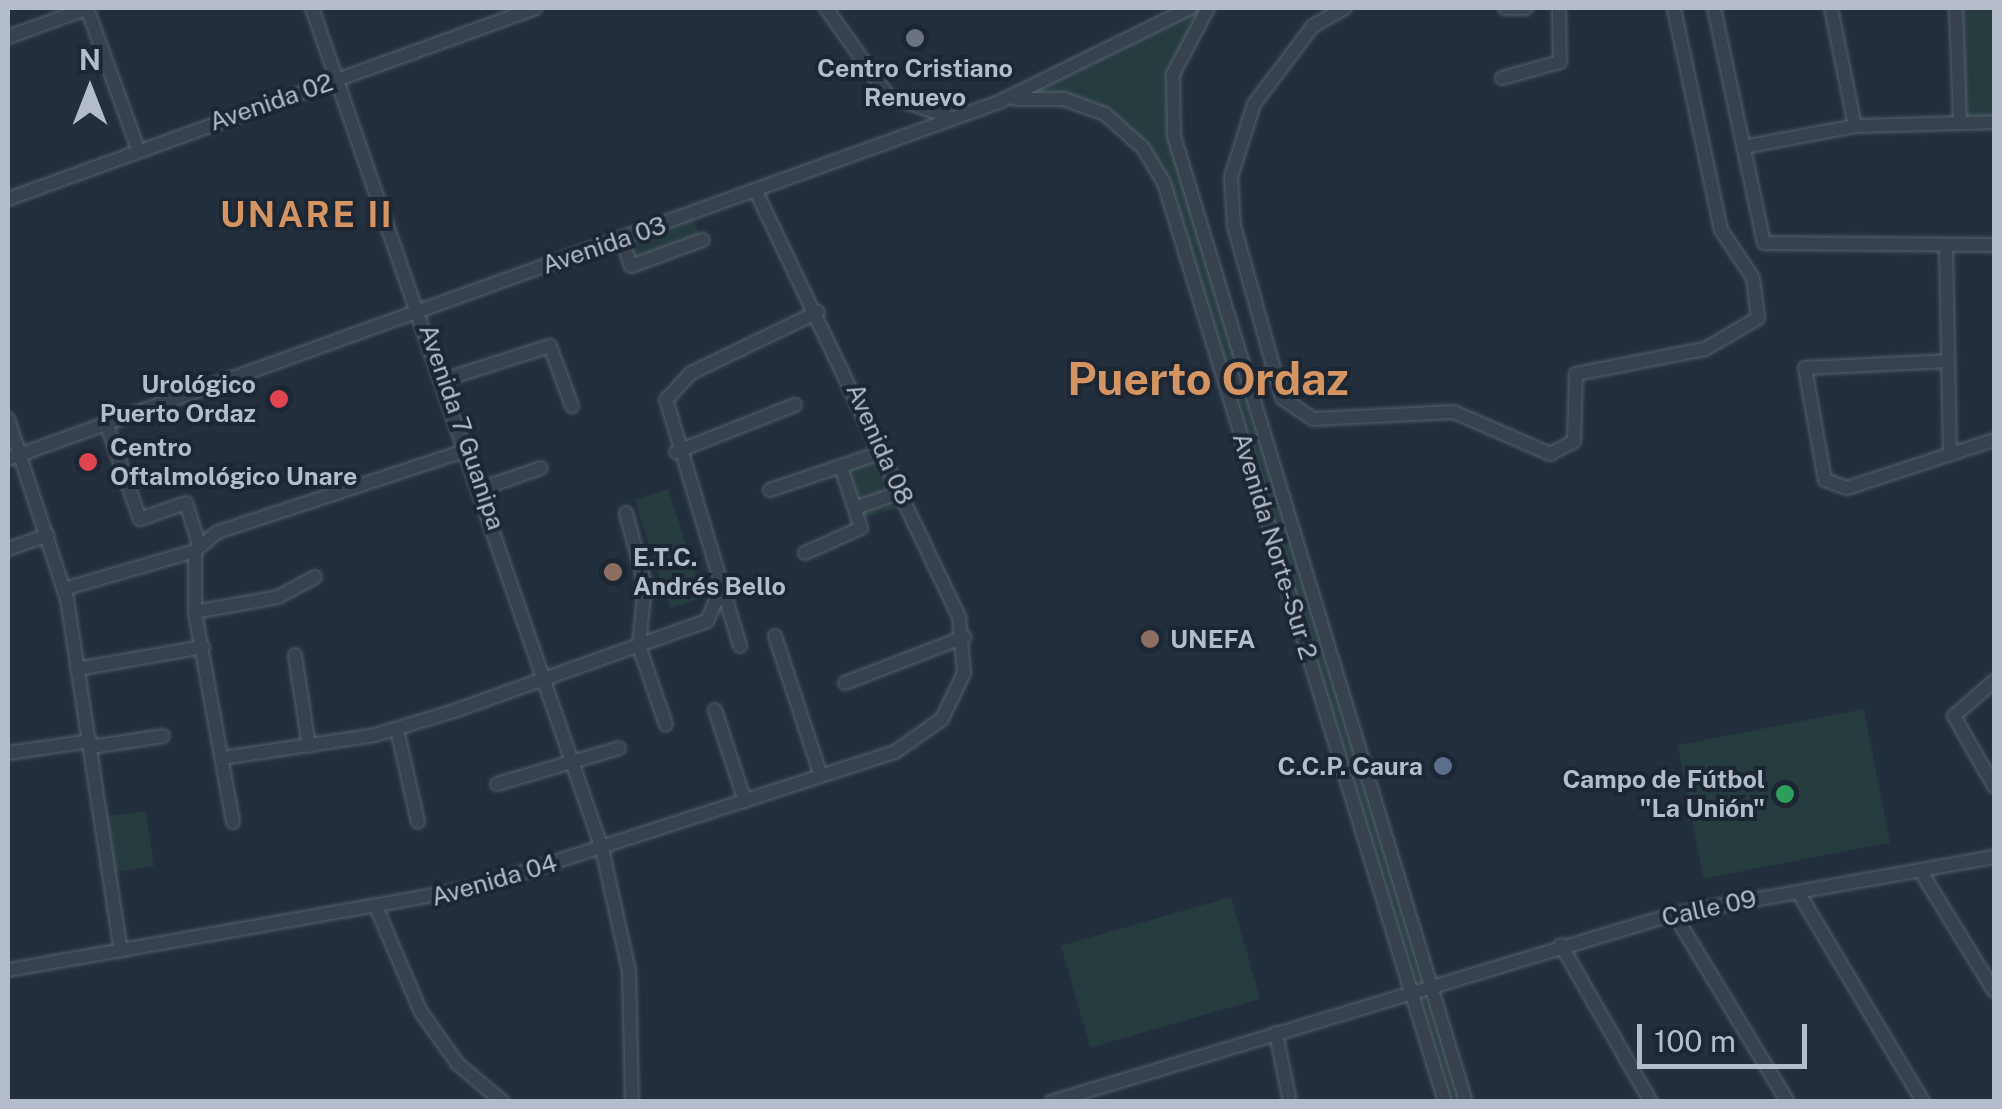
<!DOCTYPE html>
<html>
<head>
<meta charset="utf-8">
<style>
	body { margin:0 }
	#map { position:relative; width:2002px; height:1109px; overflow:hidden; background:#242f3e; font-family:"Public Sans",sans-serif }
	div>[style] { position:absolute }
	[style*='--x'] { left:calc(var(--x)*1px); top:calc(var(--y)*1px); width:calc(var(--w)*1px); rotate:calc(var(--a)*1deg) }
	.green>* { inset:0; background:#263c3f; transform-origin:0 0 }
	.roads { filter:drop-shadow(0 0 2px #565f6c) drop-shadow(0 0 2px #565f6c) }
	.minor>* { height:12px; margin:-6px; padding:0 6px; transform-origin:6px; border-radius:6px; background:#38414e }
	.dots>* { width:28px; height:28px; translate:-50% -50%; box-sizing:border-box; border:5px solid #1d2633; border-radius:50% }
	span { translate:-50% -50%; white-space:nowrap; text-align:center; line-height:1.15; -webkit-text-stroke:8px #1d2633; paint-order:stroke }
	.poi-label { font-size:25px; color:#b4bcc9; font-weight:700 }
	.right { translate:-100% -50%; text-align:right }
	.left { translate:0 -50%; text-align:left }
	.street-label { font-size:25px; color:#b4bcc9 }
	.district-label { font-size:35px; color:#d59563; font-weight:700; letter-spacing:2.5px }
	.town-label { font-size:45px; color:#d59563; font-weight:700 }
	.frame { position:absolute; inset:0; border:10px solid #b4bcc9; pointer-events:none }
	.north { position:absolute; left:40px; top:40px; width:100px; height:100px; -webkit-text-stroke:8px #1d2633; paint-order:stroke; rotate:0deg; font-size:28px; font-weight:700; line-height:40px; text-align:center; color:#b4bcc9 }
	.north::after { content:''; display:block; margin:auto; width:35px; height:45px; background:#b4bcc9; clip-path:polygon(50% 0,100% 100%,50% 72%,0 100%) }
	.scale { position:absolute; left:1637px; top:1024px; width:170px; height:45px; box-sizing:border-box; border:5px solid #b4bcc9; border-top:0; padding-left:12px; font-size:30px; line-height:35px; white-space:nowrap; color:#b4bcc9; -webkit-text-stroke:8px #1d2633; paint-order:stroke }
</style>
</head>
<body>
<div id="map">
	<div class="green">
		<i style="clip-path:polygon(1190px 8px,1208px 8px,1170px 105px,1466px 1101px,1445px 1101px,1188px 259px,1143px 148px,1078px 103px,999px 102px)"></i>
		<i style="left:1956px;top:8px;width:38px;height:115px"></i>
		<i style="left:691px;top:215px;width:27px;height:73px;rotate:66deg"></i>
		<i style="clip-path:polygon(883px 452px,907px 506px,863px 518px,841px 467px)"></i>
		<i style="left:668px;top:489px;width:114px;height:35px;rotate:72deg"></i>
		<i style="left:1864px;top:709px;width:136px;height:190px;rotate:79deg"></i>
		<i style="left:146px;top:811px;width:56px;height:45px;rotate:82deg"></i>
		<i style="left:1231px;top:897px;width:106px;height:177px;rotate:74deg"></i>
	</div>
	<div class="roads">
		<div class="minor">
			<i style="--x:87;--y:8;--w:150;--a:70.1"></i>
			<i style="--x:312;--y:8;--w:890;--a:70.97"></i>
			<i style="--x:602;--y:849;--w:125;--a:77.5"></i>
			<i style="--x:629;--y:971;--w:131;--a:88.7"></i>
			<i style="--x:826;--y:8;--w:108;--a:54.8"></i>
			<i style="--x:888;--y:96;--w:62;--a:18.7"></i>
			<i style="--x:1208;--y:8;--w:75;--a:117.9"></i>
			<i style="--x:1173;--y:74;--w:62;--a:89.1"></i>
			<i style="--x:1174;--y:136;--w:1009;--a:73.18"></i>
			<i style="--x:1345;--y:8;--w:37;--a:151"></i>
			<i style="--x:1313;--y:26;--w:98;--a:127.1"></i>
			<i style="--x:1254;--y:104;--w:77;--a:107.5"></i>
			<i style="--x:1231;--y:177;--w:49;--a:86.5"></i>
			<i style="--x:1234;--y:226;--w:179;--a:74.4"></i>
			<i style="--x:1282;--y:398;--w:37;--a:34"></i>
			<i style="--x:1313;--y:419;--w:141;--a:-2.8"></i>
			<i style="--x:1454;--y:412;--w:105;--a:23.6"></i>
			<i style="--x:1550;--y:454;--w:27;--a:-28"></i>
			<i style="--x:1574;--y:441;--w:67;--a:-88.3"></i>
			<i style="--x:1576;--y:374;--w:131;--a:-11"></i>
			<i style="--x:1705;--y:349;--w:61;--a:-30.3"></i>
			<i style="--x:1758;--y:318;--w:40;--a:-97.1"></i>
			<i style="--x:1753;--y:278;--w:58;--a:-123.7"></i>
			<i style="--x:1721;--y:230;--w:227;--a:-102"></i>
			<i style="--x:1505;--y:8;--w:21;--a:0"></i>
			<i style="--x:1714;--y:8;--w:240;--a:78"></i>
			<i style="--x:1764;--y:243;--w:230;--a:0.5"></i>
			<i style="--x:1831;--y:8;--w:120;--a:78.5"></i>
			<i style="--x:1956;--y:8;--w:115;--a:88"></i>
			<i style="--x:8;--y:37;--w:85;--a:-19.9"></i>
			<i style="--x:1502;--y:78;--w:60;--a:-15.4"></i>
			<i style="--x:1560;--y:62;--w:54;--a:-91.1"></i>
			<i style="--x:1016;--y:99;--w:48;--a:0"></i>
			<i style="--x:1064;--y:99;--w:44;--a:20.1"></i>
			<i style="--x:1105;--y:114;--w:51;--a:41.8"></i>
			<i style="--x:1143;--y:148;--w:41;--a:59"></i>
			<i style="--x:1164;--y:183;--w:961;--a:73"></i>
			<i style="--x:1743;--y:147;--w:114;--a:-10.6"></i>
			<i style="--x:1855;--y:126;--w:139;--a:-1.6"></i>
			<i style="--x:8;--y:199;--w:561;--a:-19.89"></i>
			<i style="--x:622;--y:239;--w:28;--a:72"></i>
			<i style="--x:631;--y:266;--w:76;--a:-20.1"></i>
			<i style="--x:1946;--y:246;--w:208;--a:88.9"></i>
			<i style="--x:1948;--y:361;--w:143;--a:177.2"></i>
			<i style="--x:1805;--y:368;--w:114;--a:79.9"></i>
			<i style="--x:1825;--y:480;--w:23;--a:20"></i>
			<i style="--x:1847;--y:488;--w:155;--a:-18.1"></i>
			<i style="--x:446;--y:379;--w:109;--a:-17.6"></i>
			<i style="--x:550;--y:346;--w:64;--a:69.9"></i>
			<i style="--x:8;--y:419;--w:189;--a:71.9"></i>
			<i style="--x:67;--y:599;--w:356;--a:81.3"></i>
			<i style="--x:106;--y:423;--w:102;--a:70.5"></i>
			<i style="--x:140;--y:519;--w:49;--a:-19.2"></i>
			<i style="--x:186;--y:503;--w:43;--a:72.4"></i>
			<i style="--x:676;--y:452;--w:128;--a:-21.6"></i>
			<i style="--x:8;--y:459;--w:1053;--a:-19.81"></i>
			<i style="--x:999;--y:102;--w:213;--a:-26.2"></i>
			<i style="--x:483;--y:488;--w:61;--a:-19"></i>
			<i style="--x:770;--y:490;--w:119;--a:-18.6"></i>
			<i style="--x:858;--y:507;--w:46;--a:-19.2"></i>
			<i style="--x:626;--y:513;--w:74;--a:75.2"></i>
			<i style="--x:645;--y:585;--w:61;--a:95.6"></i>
			<i style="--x:639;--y:646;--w:83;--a:71.1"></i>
			<i style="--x:8;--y:549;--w:42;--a:-19.3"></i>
			<i style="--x:805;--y:553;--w:61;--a:-24.1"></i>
			<i style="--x:861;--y:528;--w:64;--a:-108.2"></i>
			<i style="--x:64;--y:589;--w:136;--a:-16.2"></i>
			<i style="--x:195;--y:612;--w:84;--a:-10.2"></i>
			<i style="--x:278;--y:597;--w:42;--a:-28.4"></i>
			<i style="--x:775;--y:636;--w:147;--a:71.8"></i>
			<i style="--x:740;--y:646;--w:257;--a:-106.7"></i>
			<i style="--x:666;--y:400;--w:37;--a:-47"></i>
			<i style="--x:691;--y:373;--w:141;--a:-25.7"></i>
			<i style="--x:295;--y:655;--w:92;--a:81.3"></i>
			<i style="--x:77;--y:669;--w:128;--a:-9.9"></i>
			<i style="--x:1994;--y:681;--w:53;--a:138.8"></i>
			<i style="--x:1954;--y:716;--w:81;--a:60.3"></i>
			<i style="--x:845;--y:683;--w:128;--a:-21.1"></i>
			<i style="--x:715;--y:710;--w:96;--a:71.8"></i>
			<i style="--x:397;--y:729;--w:95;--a:77.3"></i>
			<i style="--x:91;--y:747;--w:73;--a:-8.7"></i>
			<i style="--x:8;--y:753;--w:83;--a:-8.3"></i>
			<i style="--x:222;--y:758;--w:155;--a:-8.5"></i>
			<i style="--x:375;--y:735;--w:83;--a:-16.9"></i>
			<i style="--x:454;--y:711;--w:269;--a:-19.6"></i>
			<i style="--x:707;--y:621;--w:34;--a:-66"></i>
			<i style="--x:497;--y:784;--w:127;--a:-16.4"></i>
			<i style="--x:233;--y:822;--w:213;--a:-100.3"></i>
			<i style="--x:195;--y:612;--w:61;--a:-90"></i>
			<i style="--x:195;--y:551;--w:30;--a:-40"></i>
			<i style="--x:218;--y:532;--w:265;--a:-18.2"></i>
			<i style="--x:1923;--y:875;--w:136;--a:58.5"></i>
			<i style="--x:1798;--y:892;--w:244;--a:59.2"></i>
			<i style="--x:377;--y:909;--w:112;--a:66.9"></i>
			<i style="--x:421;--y:1012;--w:64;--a:54.6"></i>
			<i style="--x:458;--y:1064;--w:59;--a:40.2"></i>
			<i style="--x:1674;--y:914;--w:220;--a:58.8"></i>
			<i style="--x:1561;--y:945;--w:181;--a:60.2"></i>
			<i style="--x:8;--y:970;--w:473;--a:-10"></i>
			<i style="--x:474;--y:888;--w:442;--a:-17.9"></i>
			<i style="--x:895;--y:752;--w:57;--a:-35.1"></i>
			<i style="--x:942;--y:719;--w:51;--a:-64.4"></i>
			<i style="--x:964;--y:673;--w:56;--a:-95.1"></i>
			<i style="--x:959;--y:617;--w:472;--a:-115.5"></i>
			<i style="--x:1276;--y:1033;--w:70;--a:78.5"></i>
			<i style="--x:1051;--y:1102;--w:651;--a:-16.79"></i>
			<i style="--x:1674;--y:914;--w:325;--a:-10.1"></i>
		</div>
	</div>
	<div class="dots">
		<i style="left:915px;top:38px;background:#6b7280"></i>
		<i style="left:279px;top:399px;background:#e0444e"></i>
		<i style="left:88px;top:462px;background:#e0444e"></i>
		<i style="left:613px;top:572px;background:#8d6e63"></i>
		<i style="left:1150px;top:639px;background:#8d6e63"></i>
		<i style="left:1443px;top:766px;background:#5c6f8a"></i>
		<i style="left:1785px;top:794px;background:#2e9e5b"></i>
	</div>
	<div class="poi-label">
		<span style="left:915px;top:83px">Centro Cristiano<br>Renuevo</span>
		<span class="right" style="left:256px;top:399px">Urológico<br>Puerto Ordaz</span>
		<span class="left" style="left:110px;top:462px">Centro<br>Oftalmológico Unare</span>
		<span class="left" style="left:633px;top:572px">E.T.C.<br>Andrés Bello</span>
		<span class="left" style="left:1170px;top:639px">UNEFA</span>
		<span class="right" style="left:1423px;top:766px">C.C.P. Caura</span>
		<span class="right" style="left:1765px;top:794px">Campo de Fútbol<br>"La Unión"</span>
	</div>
	<div class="street-label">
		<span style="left:271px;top:102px;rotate:-19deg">Avenida 02</span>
		<span style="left:604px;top:245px;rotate:-19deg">Avenida 03</span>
		<span style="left:462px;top:427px;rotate:71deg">Avenida 7 Guanipa</span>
		<span style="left:880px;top:444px;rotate:66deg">Avenida 08</span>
		<span style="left:1275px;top:546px;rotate:73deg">Avenida Norte-Sur 2</span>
		<span style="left:494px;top:880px;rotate:-16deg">Avenida 04</span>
		<span style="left:1709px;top:908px;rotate:-12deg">Calle 09</span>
	</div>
	<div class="district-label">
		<span style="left:307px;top:215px">UNARE II</span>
	</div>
	<div class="town-label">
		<span style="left:1208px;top:379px">Puerto Ordaz</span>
	</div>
	<div class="frame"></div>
	<div class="north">N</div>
	<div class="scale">100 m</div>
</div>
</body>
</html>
